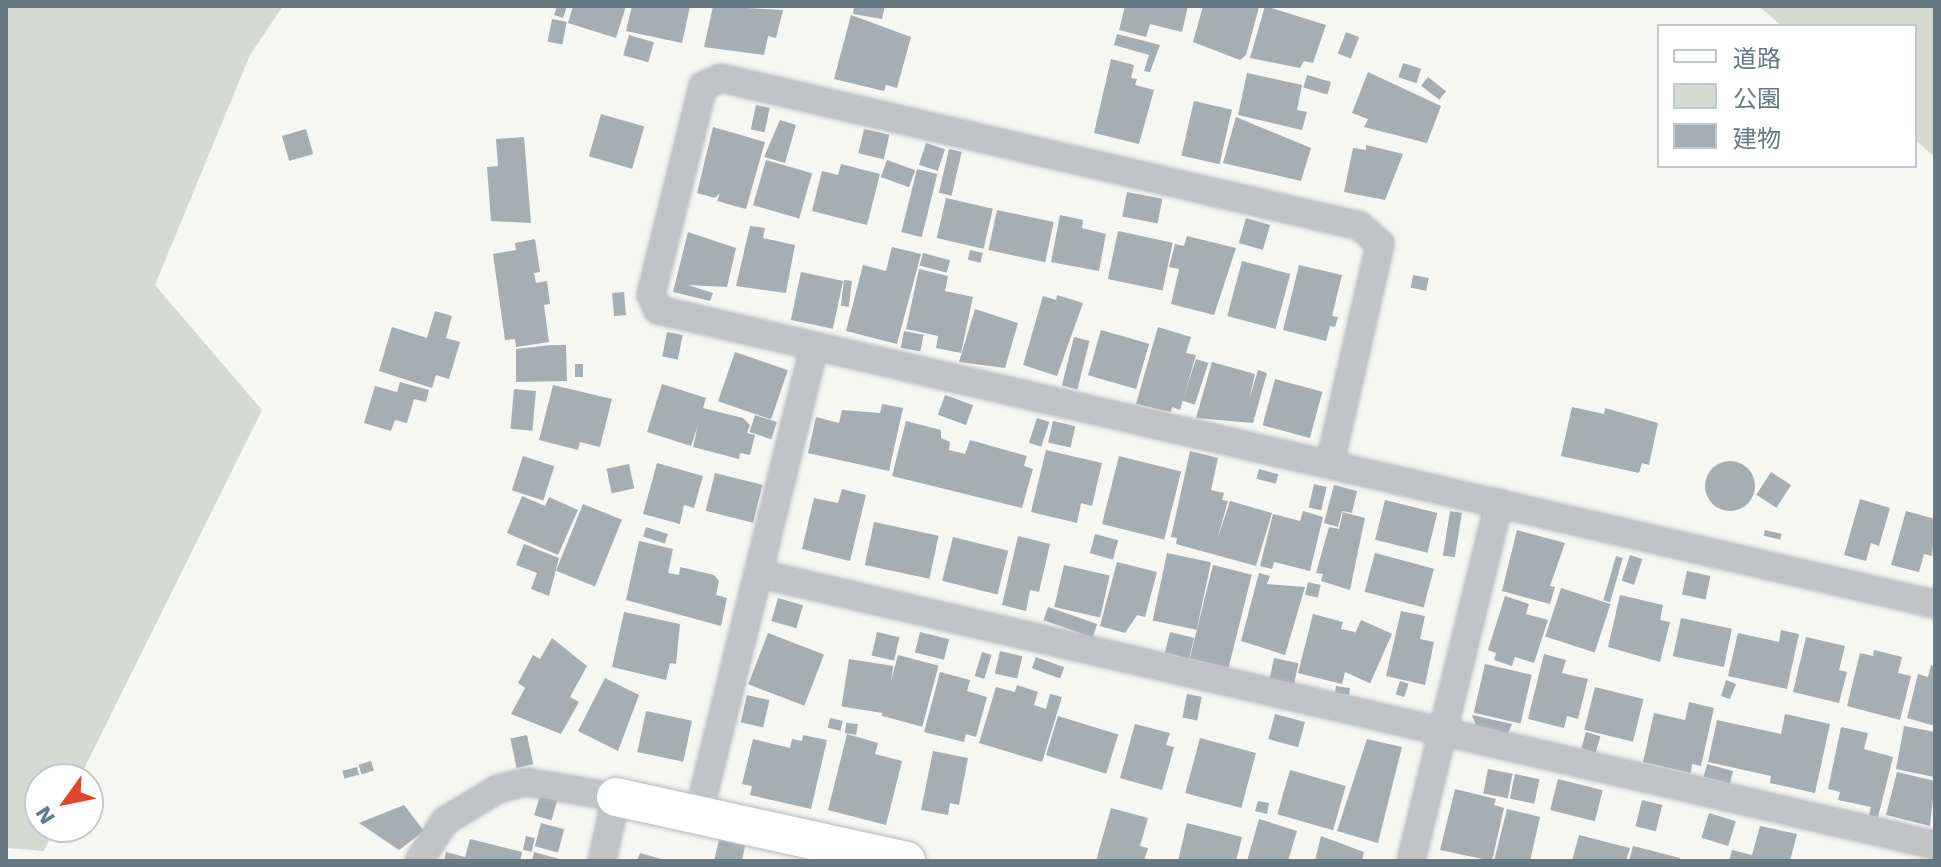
<!DOCTYPE html>
<html>
<head>
<meta charset="utf-8">
<style>
	body { margin:0 }
	#map { position:relative; width:1941px; height:867px; overflow:hidden; background:#f6f6f3; font-family:"Work Sans","Noto Sans JP",sans-serif }
	div>[style] { position:absolute }
	[style*='--x'] { left:calc(var(--x)*1px); top:calc(var(--y)*1px); width:calc(var(--w)*1px); rotate:calc(var(--a)*1deg) }
	.green>* { inset:0; background:#d6dbd2 }
	.building>* { inset:0; background:#a4aeb3; transform-origin:0 0 }
	.round { border-radius:50% }
	.roads { filter:drop-shadow(0 0 2px #b2b8bc) drop-shadow(0 0 2px #b2b8bc) }
	.street>* { height:26px; margin:-13px; padding:0 13px; transform-origin:13px; border-radius:13px; background:#c0c4c7 }
	.secondary>* { height:38px; margin:-19px; padding:0 19px; transform-origin:19px; border-radius:19px; background:#fff }
	span { translate:-50% -50%; white-space:nowrap; text-align:center; line-height:1.15; -webkit-text-stroke:8px #fff; paint-order:stroke }
	.frame { position:absolute; inset:0; border:8px solid #667984; pointer-events:none }
	.legend { position:absolute; left:1657px; top:24px; width:260px; height:144px; box-sizing:border-box; background:#fff; border:2px solid #c2c9ce; margin:0; padding:10px 14px; list-style:none; font-size:24px; color:#667984 }
	.legend li { display:flex; align-items:center; gap:16px; height:40px }
	.legend b { width:40px; border:2px solid #c2c9ce }
	.north { position:absolute; left:24px; top:763px; width:80px; height:80px; box-sizing:border-box; background:#fff; border:2px solid #c2c9ce; border-radius:50%; rotate:237deg; font-size:22px; font-weight:700; line-height:32px; text-align:center; color:#667984 }
	.north::after { content:''; display:block; margin:auto; width:28px; height:36px; background:#df462b; clip-path:polygon(50% 0,100% 100%,50% 72%,0 100%) }
</style>
</head>
<body>
<div id="map">
	<div class="green">
		<i style="clip-path:polygon(6px 6px,283px 6px,250px 55px,155px 285px,262px 410px,79px 779px,40px 779px,40px 827px,55px 827px,44px 851px,6px 848px)"></i>
		<i style="clip-path:polygon(1758px 6px,1935px 6px,1935px 157px,1915px 140px,1915px 26px,1782px 26px)"></i>
	</div>
	<div class="building">
		<i style="clip-path:polygon(557px 6px,567px 6px,563px 18px,554px 15px)"></i>
		<i style="clip-path:polygon(573px 6px,626px 6px,616px 38px,568px 23px)"></i>
		<i style="clip-path:polygon(632px 6px,690px 6px,682px 43px,626px 31px)"></i>
		<i style="clip-path:polygon(713px 6px,783px 10px,776px 38px,768px 36px,764px 55px,704px 47px)"></i>
		<i style="clip-path:polygon(854px 6px,885px 6px,882px 19px,853px 14px)"></i>
		<i style="clip-path:polygon(1125px 6px,1188px 6px,1182px 32px,1150px 24px,1146px 37px,1119px 30px)"></i>
		<i style="clip-path:polygon(1203px 6px,1259px 7px,1246px 55px,1240px 60px,1193px 42px)"></i>
		<i style="clip-path:polygon(1265px 6px,1326px 25px,1313px 63px,1304px 61px,1300px 68px,1250px 58px)"></i>
		<i style="clip-path:polygon(851px 15px,911px 37px,897px 88px,886px 85px,884px 91px,834px 79px)"></i>
		<i style="left:552px;top:19px;width:15px;height:23px;rotate:11deg"></i>
		<i style="left:1346px;top:32px;width:14px;height:23px;rotate:21deg"></i>
		<i style="clip-path:polygon(1117px 34px,1160px 45px,1150px 72px,1144px 71px,1149px 55px,1114px 45px)"></i>
		<i style="left:629px;top:35px;width:26px;height:21px;rotate:16deg"></i>
		<i style="clip-path:polygon(1111px 59px,1134px 65px,1131px 78px,1137px 79px,1135px 85px,1154px 90px,1139px 144px,1094px 133px)"></i>
		<i style="left:1403px;top:63px;width:19px;height:15px;rotate:18deg"></i>
		<i style="clip-path:polygon(1368px 72px,1441px 106px,1427px 143px,1364px 127px,1368px 119px,1352px 113px)"></i>
		<i style="clip-path:polygon(1247px 73px,1302px 85px,1297px 110px,1307px 112px,1302px 130px,1238px 115px)"></i>
		<i style="left:1307px;top:75px;width:25px;height:13px;rotate:16deg"></i>
		<i style="left:1428px;top:77px;width:23px;height:11px;rotate:38deg"></i>
		<i style="left:1194px;top:101px;width:39px;height:56px;rotate:13deg"></i>
		<i style="left:756px;top:105px;width:14px;height:25px;rotate:12deg"></i>
		<i style="left:601px;top:114px;width:45px;height:44px;rotate:16deg"></i>
		<i style="clip-path:polygon(1236px 117px,1311px 148px,1301px 181px,1223px 163px)"></i>
		<i style="clip-path:polygon(780px 120px,796px 125px,785px 163px,764px 157px)"></i>
		<i style="clip-path:polygon(713px 127px,765px 142px,746px 209px,717px 201px,720px 193px,715px 198px,697px 193px)"></i>
		<i style="left:306px;top:129px;width:26px;height:25px;rotate:74deg"></i>
		<i style="left:864px;top:129px;width:26px;height:25px;rotate:13deg"></i>
		<i style="clip-path:polygon(524px 137px,531px 223px,491px 221px,487px 167px,498px 166px,496px 139px)"></i>
		<i style="left:926px;top:143px;width:20px;height:23px;rotate:18deg"></i>
		<i style="clip-path:polygon(1366px 145px,1403px 154px,1385px 200px,1344px 192px,1353px 148px,1366px 150px)"></i>
		<i style="left:949px;top:149px;width:13px;height:45px;rotate:13deg"></i>
		<i style="left:766px;top:160px;width:48px;height:47px;rotate:16deg"></i>
		<i style="left:887px;top:160px;width:30px;height:18px;rotate:20deg"></i>
		<i style="clip-path:polygon(841px 164px,880px 174px,867px 225px,812px 211px,822px 171px,838px 175px)"></i>
		<i style="left:917px;top:169px;width:21px;height:65px;rotate:14deg"></i>
		<i style="left:1127px;top:192px;width:36px;height:25px;rotate:11deg"></i>
		<i style="left:946px;top:198px;width:48px;height:41px;rotate:13deg"></i>
		<i style="left:997px;top:210px;width:58px;height:41px;rotate:12deg"></i>
		<i style="clip-path:polygon(1060px 215px,1083px 220px,1082px 228px,1106px 234px,1099px 271px,1051px 262px)"></i>
		<i style="left:1246px;top:218px;width:25px;height:26px;rotate:16deg"></i>
		<i style="clip-path:polygon(750px 226px,765px 228px,763px 238px,795px 245px,786px 293px,736px 286px)"></i>
		<i style="left:1118px;top:231px;width:56px;height:49px;rotate:12deg"></i>
		<i style="clip-path:polygon(688px 232px,736px 248px,727px 287px,688px 285px,713px 293px,710px 301px,673px 292px)"></i>
		<i style="clip-path:polygon(1187px 236px,1236px 248px,1214px 315px,1171px 304px,1179px 269px,1169px 267px,1175px 244px,1184px 246px)"></i>
		<i style="clip-path:polygon(535px 239px,540px 272px,534px 273px,536px 283px,547px 281px,550px 304px,544px 305px,549px 342px,516px 347px,515px 339px,505px 340px,493px 254px,516px 250px,515px 243px)"></i>
		<i style="clip-path:polygon(892px 247px,921px 254px,897px 344px,846px 331px,863px 265px,886px 271px)"></i>
		<i style="left:970px;top:250px;width:13px;height:10px;rotate:13deg"></i>
		<i style="left:923px;top:253px;width:28px;height:13px;rotate:15deg"></i>
		<i style="left:1242px;top:261px;width:50px;height:57px;rotate:15deg"></i>
		<i style="clip-path:polygon(1299px 265px,1342px 275px,1332px 316px,1338px 317px,1335px 327px,1330px 326px,1326px 341px,1283px 330px)"></i>
		<i style="clip-path:polygon(919px 269px,948px 276px,945px 291px,973px 297px,961px 353px,936px 348px,938px 336px,906px 329px)"></i>
		<i style="left:801px;top:272px;width:43px;height:49px;rotate:12deg"></i>
		<i style="left:1413px;top:275px;width:16px;height:13px;rotate:11deg"></i>
		<i style="left:844px;top:280px;width:8px;height:26px;rotate:7deg"></i>
		<i style="left:624px;top:292px;width:23px;height:12px;rotate:85deg"></i>
		<i style="clip-path:polygon(1057px 295px,1083px 303px,1057px 376px,1023px 365px,1043px 296px,1056px 300px)"></i>
		<i style="clip-path:polygon(975px 309px,1018px 323px,1005px 368px,959px 362px)"></i>
		<i style="clip-path:polygon(435px 311px,452px 316px,446px 338px,460px 342px,449px 379px,436px 375px,432px 388px,379px 371px,392px 327px,427px 338px)"></i>
		<i style="clip-path:polygon(1158px 327px,1191px 337px,1186px 353px,1196px 355px,1180px 410px,1172px 407px,1171px 412px,1136px 404px)"></i>
		<i style="left:1101px;top:330px;width:50px;height:47px;rotate:16deg"></i>
		<i style="left:904px;top:331px;width:20px;height:17px;rotate:11deg"></i>
		<i style="left:667px;top:332px;width:16px;height:25px;rotate:11deg"></i>
		<i style="left:1074px;top:337px;width:16px;height:50px;rotate:14deg"></i>
		<i style="clip-path:polygon(551px 345px,566px 345px,567px 381px,516px 382px,516px 349px)"></i>
		<i style="left:735px;top:352px;width:56px;height:52px;rotate:19deg"></i>
		<i style="left:1196px;top:359px;width:13px;height:44px;rotate:18deg"></i>
		<i style="clip-path:polygon(1212px 362px,1255px 374px,1249px 400px,1258px 370px,1267px 373px,1253px 423px,1196px 418px)"></i>
		<i style="left:575px;top:364px;width:8px;height:13px"></i>
		<i style="left:1275px;top:379px;width:49px;height:48px;rotate:15deg"></i>
		<i style="clip-path:polygon(400px 382px,429px 390px,426px 402px,414px 399px,407px 423px,395px 420px,391px 431px,364px 423px,375px 386px,397px 392px)"></i>
		<i style="clip-path:polygon(662px 384px,706px 398px,703px 408px,743px 418px,750px 425px,747px 433px,755px 435px,750px 455px,740px 453px,739px 459px,693px 447px,698px 425px,691px 446px,647px 432px)"></i>
		<i style="clip-path:polygon(553px 385px,612px 399px,600px 447px,580px 442px,578px 450px,539px 440px)"></i>
		<i style="left:514px;top:389px;width:22px;height:40px;rotate:5deg"></i>
		<i style="left:945px;top:395px;width:30px;height:21px;rotate:20deg"></i>
		<i style="clip-path:polygon(882px 404px,903px 408px,889px 471px,808px 453px,816px 417px,839px 423px,842px 410px,880px 413px)"></i>
		<i style="clip-path:polygon(1572px 407px,1604px 414px,1605px 408px,1658px 423px,1649px 465px,1642px 463px,1639px 473px,1561px 456px)"></i>
		<i style="left:755px;top:415px;width:23px;height:18px;rotate:18deg"></i>
		<i style="left:1037px;top:418px;width:13px;height:26px;rotate:18deg"></i>
		<i style="clip-path:polygon(906px 421px,941px 430px,941px 438px,950px 442px,949px 450px,965px 454px,970px 440px,1027px 456px,1024px 466px,1033px 469px,1022px 508px,892px 476px)"></i>
		<i style="left:1053px;top:421px;width:23px;height:22px;rotate:13deg"></i>
		<i style="clip-path:polygon(1046px 450px,1102px 463px,1092px 506px,1081px 503px,1077px 523px,1031px 512px)"></i>
		<i style="clip-path:polygon(1190px 451px,1218px 458px,1211px 490px,1224px 493px,1222px 500px,1228px 501px,1217px 540px,1230px 501px,1272px 513px,1256px 566px,1176px 544px,1177px 538px,1171px 537px)"></i>
		<i style="left:523px;top:456px;width:33px;height:36px;rotate:18deg"></i>
		<i style="left:1119px;top:456px;width:64px;height:70px;rotate:14deg"></i>
		<i class="round" style="left:1705px;top:461px;width:50px;height:50px"></i>
		<i style="clip-path:polygon(657px 463px,703px 476px,694px 508px,684px 505px,680px 524px,643px 514px)"></i>
		<i style="left:629px;top:464px;width:25px;height:23px;rotate:78deg"></i>
		<i style="left:1259px;top:469px;width:20px;height:10px;rotate:15deg"></i>
		<i style="left:1771px;top:472px;width:24px;height:27px;rotate:33deg"></i>
		<i style="left:715px;top:473px;width:49px;height:39px;rotate:14deg"></i>
		<i style="left:1314px;top:484px;width:13px;height:24px;rotate:13deg"></i>
		<i style="clip-path:polygon(1334px 485px,1357px 491px,1352px 513px,1342px 511px,1338px 527px,1324px 523px)"></i>
		<i style="clip-path:polygon(842px 489px,866px 495px,850px 561px,802px 549px,814px 498px,838px 503px)"></i>
		<i style="clip-path:polygon(522px 496px,545px 506px,549px 497px,578px 510px,558px 555px,507px 533px)"></i>
		<i style="clip-path:polygon(1860px 499px,1890px 508px,1879px 546px,1871px 543px,1866px 561px,1844px 555px)"></i>
		<i style="left:1385px;top:500px;width:54px;height:41px;rotate:14deg"></i>
		<i style="left:583px;top:504px;width:42px;height:72px;rotate:22deg"></i>
		<i style="clip-path:polygon(1303px 511px,1323px 517px,1310px 571px,1274px 562px,1272px 569px,1260px 566px,1273px 514px,1300px 521px)"></i>
		<i style="left:1450px;top:511px;width:12px;height:45px;rotate:9deg"></i>
		<i style="clip-path:polygon(1906px 511px,1935px 519px,1932px 556px,1924px 554px,1919px 572px,1891px 565px)"></i>
		<i style="clip-path:polygon(1343px 512px,1365px 518px,1350px 590px,1321px 581px,1323px 574px,1316px 573px,1329px 527px,1339px 529px)"></i>
		<i style="left:874px;top:522px;width:66px;height:44px;rotate:12deg"></i>
		<i style="left:646px;top:527px;width:23px;height:10px;rotate:18deg"></i>
		<i style="clip-path:polygon(1517px 530px,1565px 543px,1550px 586px,1555px 587px,1550px 604px,1502px 591px)"></i>
		<i style="left:1765px;top:530px;width:17px;height:6px;rotate:13deg"></i>
		<i style="left:1095px;top:534px;width:24px;height:20px;rotate:15deg"></i>
		<i style="clip-path:polygon(1018px 536px,1050px 544px,1039px 592px,1030px 590px,1026px 611px,1002px 605px)"></i>
		<i style="left:953px;top:537px;width:57px;height:45px;rotate:14deg"></i>
		<i style="clip-path:polygon(639px 541px,673px 549px,668px 573px,679px 575px,680px 567px,714px 575px,719px 581px,716px 595px,727px 598px,721px 626px,626px 600px)"></i>
		<i style="clip-path:polygon(524px 544px,559px 558px,549px 596px,531px 589px,537px 573px,516px 565px)"></i>
		<i style="left:1167px;top:553px;width:45px;height:69px;rotate:12deg"></i>
		<i style="left:1375px;top:553px;width:61px;height:40px;rotate:15deg"></i>
		<i style="left:1630px;top:555px;width:13px;height:27px;rotate:18deg"></i>
		<i style="left:1616px;top:556px;width:7px;height:46px;rotate:16deg"></i>
		<i style="clip-path:polygon(1117px 562px,1157px 572px,1145px 617px,1137px 615px,1125px 633px,1100px 626px)"></i>
		<i style="left:1064px;top:565px;width:47px;height:43px;rotate:13deg"></i>
		<i style="left:1213px;top:565px;width:40px;height:96px;rotate:14deg"></i>
		<i style="left:1687px;top:571px;width:24px;height:24px;rotate:12deg"></i>
		<i style="clip-path:polygon(1259px 573px,1270px 576px,1267px 584px,1305px 587px,1285px 655px,1241px 641px)"></i>
		<i style="left:1308px;top:582px;width:13px;height:13px;rotate:13deg"></i>
		<i style="left:1561px;top:588px;width:52px;height:51px;rotate:18deg"></i>
		<i style="clip-path:polygon(1620px 595px,1663px 605px,1660px 620px,1670px 622px,1660px 662px,1608px 647px)"></i>
		<i style="clip-path:polygon(1505px 596px,1529px 604px,1526px 614px,1548px 620px,1534px 663px,1515px 657px,1512px 666px,1494px 660px,1496px 653px,1488px 650px)"></i>
		<i style="left:778px;top:598px;width:26px;height:24px;rotate:16deg"></i>
		<i style="left:1048px;top:607px;width:52px;height:14px;rotate:19deg"></i>
		<i style="clip-path:polygon(1401px 611px,1425px 616px,1420px 639px,1434px 642px,1425px 685px,1386px 676px)"></i>
		<i style="clip-path:polygon(624px 612px,680px 624px,676px 664px,670px 663px,666px 680px,612px 667px)"></i>
		<i style="clip-path:polygon(1313px 614px,1343px 622px,1341px 629px,1355px 632px,1342px 684px,1298px 673px)"></i>
		<i style="left:1681px;top:618px;width:52px;height:39px;rotate:12deg"></i>
		<i style="left:1361px;top:620px;width:34px;height:54px;rotate:24deg"></i>
		<i style="clip-path:polygon(1781px 630px,1799px 634px,1787px 689px,1728px 676px,1738px 633px,1779px 642px)"></i>
		<i style="left:877px;top:632px;width:23px;height:24px;rotate:13deg"></i>
		<i style="left:920px;top:632px;width:30px;height:21px;rotate:14deg"></i>
		<i style="left:1170px;top:632px;width:25px;height:21px;rotate:14deg"></i>
		<i style="left:768px;top:633px;width:60px;height:55px;rotate:21deg"></i>
		<i style="clip-path:polygon(1806px 637px,1845px 646px,1839px 670px,1847px 672px,1839px 703px,1793px 692px)"></i>
		<i style="clip-path:polygon(552px 638px,587px 666px,570px 697px,579px 702px,561px 734px,511px 714px,525px 688px,518px 683px,533px 655px,540px 659px)"></i>
		<i style="clip-path:polygon(1874px 650px,1902px 657px,1898px 673px,1911px 676px,1900px 720px,1847px 706px,1860px 653px,1873px 656px)"></i>
		<i style="left:1000px;top:651px;width:23px;height:23px;rotate:13deg"></i>
		<i style="left:982px;top:652px;width:10px;height:25px;rotate:17deg"></i>
		<i style="clip-path:polygon(1544px 654px,1566px 660px,1562px 673px,1588px 679px,1578px 719px,1567px 716px,1564px 728px,1528px 719px)"></i>
		<i style="left:898px;top:655px;width:42px;height:63px;rotate:15deg"></i>
		<i style="left:1036px;top:657px;width:30px;height:12px;rotate:20deg"></i>
		<i style="left:1274px;top:658px;width:25px;height:21px;rotate:12deg"></i>
		<i style="left:849px;top:659px;width:45px;height:48px;rotate:9deg"></i>
		<i style="left:1485px;top:664px;width:48px;height:50px;rotate:13deg"></i>
		<i style="clip-path:polygon(1931px 665px,1935px 667px,1935px 726px,1907px 718px,1918px 674px,1928px 677px)"></i>
		<i style="clip-path:polygon(940px 672px,970px 680px,967px 691px,987px 697px,976px 737px,966px 734px,964px 742px,924px 732px)"></i>
		<i style="clip-path:polygon(605px 678px,639px 695px,618px 751px,578px 731px)"></i>
		<i style="clip-path:polygon(1726px 680px,1736px 684px,1730px 699px,1721px 696px)"></i>
		<i style="left:1400px;top:681px;width:9px;height:14px;rotate:18deg"></i>
		<i style="clip-path:polygon(1017px 685px,1038px 692px,1034px 705px,1046px 709px,1050px 694px,1062px 697px,1042px 762px,979px 743px,996px 687px,1015px 692px)"></i>
		<i style="left:1336px;top:686px;width:14px;height:7px;rotate:8deg"></i>
		<i style="left:1595px;top:687px;width:50px;height:44px;rotate:14deg"></i>
		<i style="left:1187px;top:694px;width:15px;height:24px;rotate:11deg"></i>
		<i style="left:747px;top:695px;width:23px;height:28px;rotate:13deg"></i>
		<i style="clip-path:polygon(1689px 702px,1714px 708px,1701px 766px,1692px 764px,1691px 773px,1643px 762px,1654px 713px,1685px 720px)"></i>
		<i style="left:646px;top:711px;width:47px;height:42px;rotate:12deg"></i>
		<i style="left:1275px;top:714px;width:31px;height:26px;rotate:15deg"></i>
		<i style="clip-path:polygon(1785px 714px,1830px 724px,1815px 793px,1770px 783px,1771px 776px,1708px 762px,1717px 720px,1781px 734px)"></i>
		<i style="clip-path:polygon(1472px 715px,1512px 724px,1508px 733px,1476px 725px)"></i>
		<i style="left:1058px;top:716px;width:63px;height:41px;rotate:17deg"></i>
		<i style="left:830px;top:718px;width:13px;height:10px;rotate:13deg"></i>
		<i style="clip-path:polygon(846px 723px,858px 724px,856px 735px,845px 733px)"></i>
		<i style="clip-path:polygon(1135px 724px,1170px 733px,1166px 745px,1174px 747px,1162px 790px,1120px 778px)"></i>
		<i style="clip-path:polygon(1904px 726px,1935px 732px,1934px 777px,1896px 769px)"></i>
		<i style="clip-path:polygon(1841px 727px,1868px 733px,1864px 749px,1893px 757px,1878px 817px,1869px 815px,1871px 807px,1838px 800px,1840px 792px,1828px 789px)"></i>
		<i style="left:1586px;top:732px;width:15px;height:17px;rotate:16deg"></i>
		<i style="clip-path:polygon(847px 734px,878px 743px,875px 754px,902px 761px,886px 825px,828px 810px)"></i>
		<i style="left:527px;top:735px;width:30px;height:17px;rotate:78deg"></i>
		<i style="clip-path:polygon(803px 735px,827px 740px,811px 809px,750px 795px,752px 786px,742px 784px,753px 739px,790px 748px,792px 739px,802px 741px)"></i>
		<i style="left:1200px;top:738px;width:58px;height:57px;rotate:15deg"></i>
		<i style="clip-path:polygon(1367px 739px,1402px 747px,1378px 843px,1337px 831px)"></i>
		<i style="clip-path:polygon(933px 751px,968px 758px,959px 805px,950px 803px,948px 815px,921px 810px)"></i>
		<i style="left:371px;top:761px;width:10px;height:13px;rotate:73deg"></i>
		<i style="left:1707px;top:764px;width:27px;height:13px;rotate:15deg"></i>
		<i style="left:357px;top:767px;width:8px;height:15px;rotate:76deg"></i>
		<i style="left:1488px;top:769px;width:25px;height:25px;rotate:11deg"></i>
		<i style="left:1290px;top:770px;width:58px;height:46px;rotate:16deg"></i>
		<i style="clip-path:polygon(1897px 772px,1935px 781px,1930px 826px,1886px 815px)"></i>
		<i style="left:1515px;top:774px;width:25px;height:25px;rotate:12deg"></i>
		<i style="left:1558px;top:779px;width:46px;height:32px;rotate:14deg"></i>
		<i style="clip-path:polygon(1455px 789px,1496px 799px,1494px 805px,1504px 808px,1492px 861px,1440px 850px)"></i>
		<i style="left:540px;top:795px;width:18px;height:21px;rotate:16deg"></i>
		<i style="left:1642px;top:800px;width:21px;height:27px;rotate:14deg"></i>
		<i style="clip-path:polygon(1258px 801px,1269px 803px,1267px 814px,1255px 811px)"></i>
		<i style="clip-path:polygon(404px 805px,424px 831px,399px 850px,359px 823px)"></i>
		<i style="clip-path:polygon(1111px 808px,1148px 818px,1140px 846px,1148px 848px,1144px 861px,1096px 861px)"></i>
		<i style="clip-path:polygon(1507px 809px,1540px 817px,1530px 861px,1494px 861px)"></i>
		<i style="left:1709px;top:813px;width:28px;height:26px;rotate:17deg"></i>
		<i style="clip-path:polygon(1259px 819px,1297px 831px,1288px 861px,1247px 861px)"></i>
		<i style="left:541px;top:823px;width:24px;height:24px;rotate:15deg"></i>
		<i style="clip-path:polygon(1187px 823px,1242px 837px,1236px 861px,1178px 861px)"></i>
		<i style="clip-path:polygon(1760px 826px,1797px 834px,1790px 861px,1729px 861px,1732px 850px,1752px 855px)"></i>
		<i style="clip-path:polygon(1579px 835px,1630px 848px,1626px 861px,1572px 861px)"></i>
		<i style="left:526px;top:836px;width:9px;height:14px;rotate:13deg"></i>
		<i style="clip-path:polygon(1321px 836px,1364px 852px,1362px 861px,1315px 861px)"></i>
		<i style="clip-path:polygon(470px 839px,522px 852px,520px 861px,444px 861px,446px 852px,465px 857px)"></i>
		<i style="clip-path:polygon(719px 840px,745px 846px,742px 861px,714px 861px)"></i>
		<i style="clip-path:polygon(1633px 846px,1680px 858px,1680px 861px,1629px 861px)"></i>
		<i style="clip-path:polygon(534px 852px,563px 860px,563px 861px,532px 861px)"></i>
		<i style="clip-path:polygon(640px 853px,665px 860px,665px 861px,637px 861px)"></i>
	</div>
	<div class="roads">
		<div class="street">
			<i style="--x:1330;--y:463;--w:225;--a:-77.1"></i>
			<i style="--x:1380;--y:244;--w:27;--a:-138"></i>
			<i style="--x:1360;--y:226;--w:656;--a:-166.96"></i>
			<i style="--x:721;--y:78;--w:20;--a:156"></i>
			<i style="--x:703;--y:86;--w:215;--a:104"></i>
			<i style="--x:651;--y:295;--w:17;--a:65"></i>
			<i style="--x:658;--y:310;--w:1310;--a:12.97"></i>
			<i style="--x:760;--y:574;--w:1206;--a:12.99"></i>
			<i style="--x:699;--y:812;--w:479;--a:-76.1"></i>
			<i style="--x:419;--y:861;--w:48;--a:-57"></i>
			<i style="--x:445;--y:821;--w:62;--a:-31.1"></i>
			<i style="--x:498;--y:789;--w:29;--a:-14"></i>
			<i style="--x:526;--y:782;--w:91;--a:9.5"></i>
			<i style="--x:616;--y:797;--w:66;--a:102.3"></i>
			<i style="--x:1411;--y:861;--w:369;--a:-76.2"></i>
		</div>
		<div class="secondary">
			<i style="--x:616;--y:797;--w:297;--a:12.4"></i>
		</div>
	</div>
	<div class="frame"></div>
	<ul class="legend">
	<li><b style="height:10px;background:#fff"></b>道路</li>
	<li><b style="height:22px;background:#d6dbd2"></b>公園</li>
	<li><b style="height:22px;background:#a4aeb3"></b>建物</li>
	</ul>
	<div class="north">N</div>
</div>
</body>
</html>
